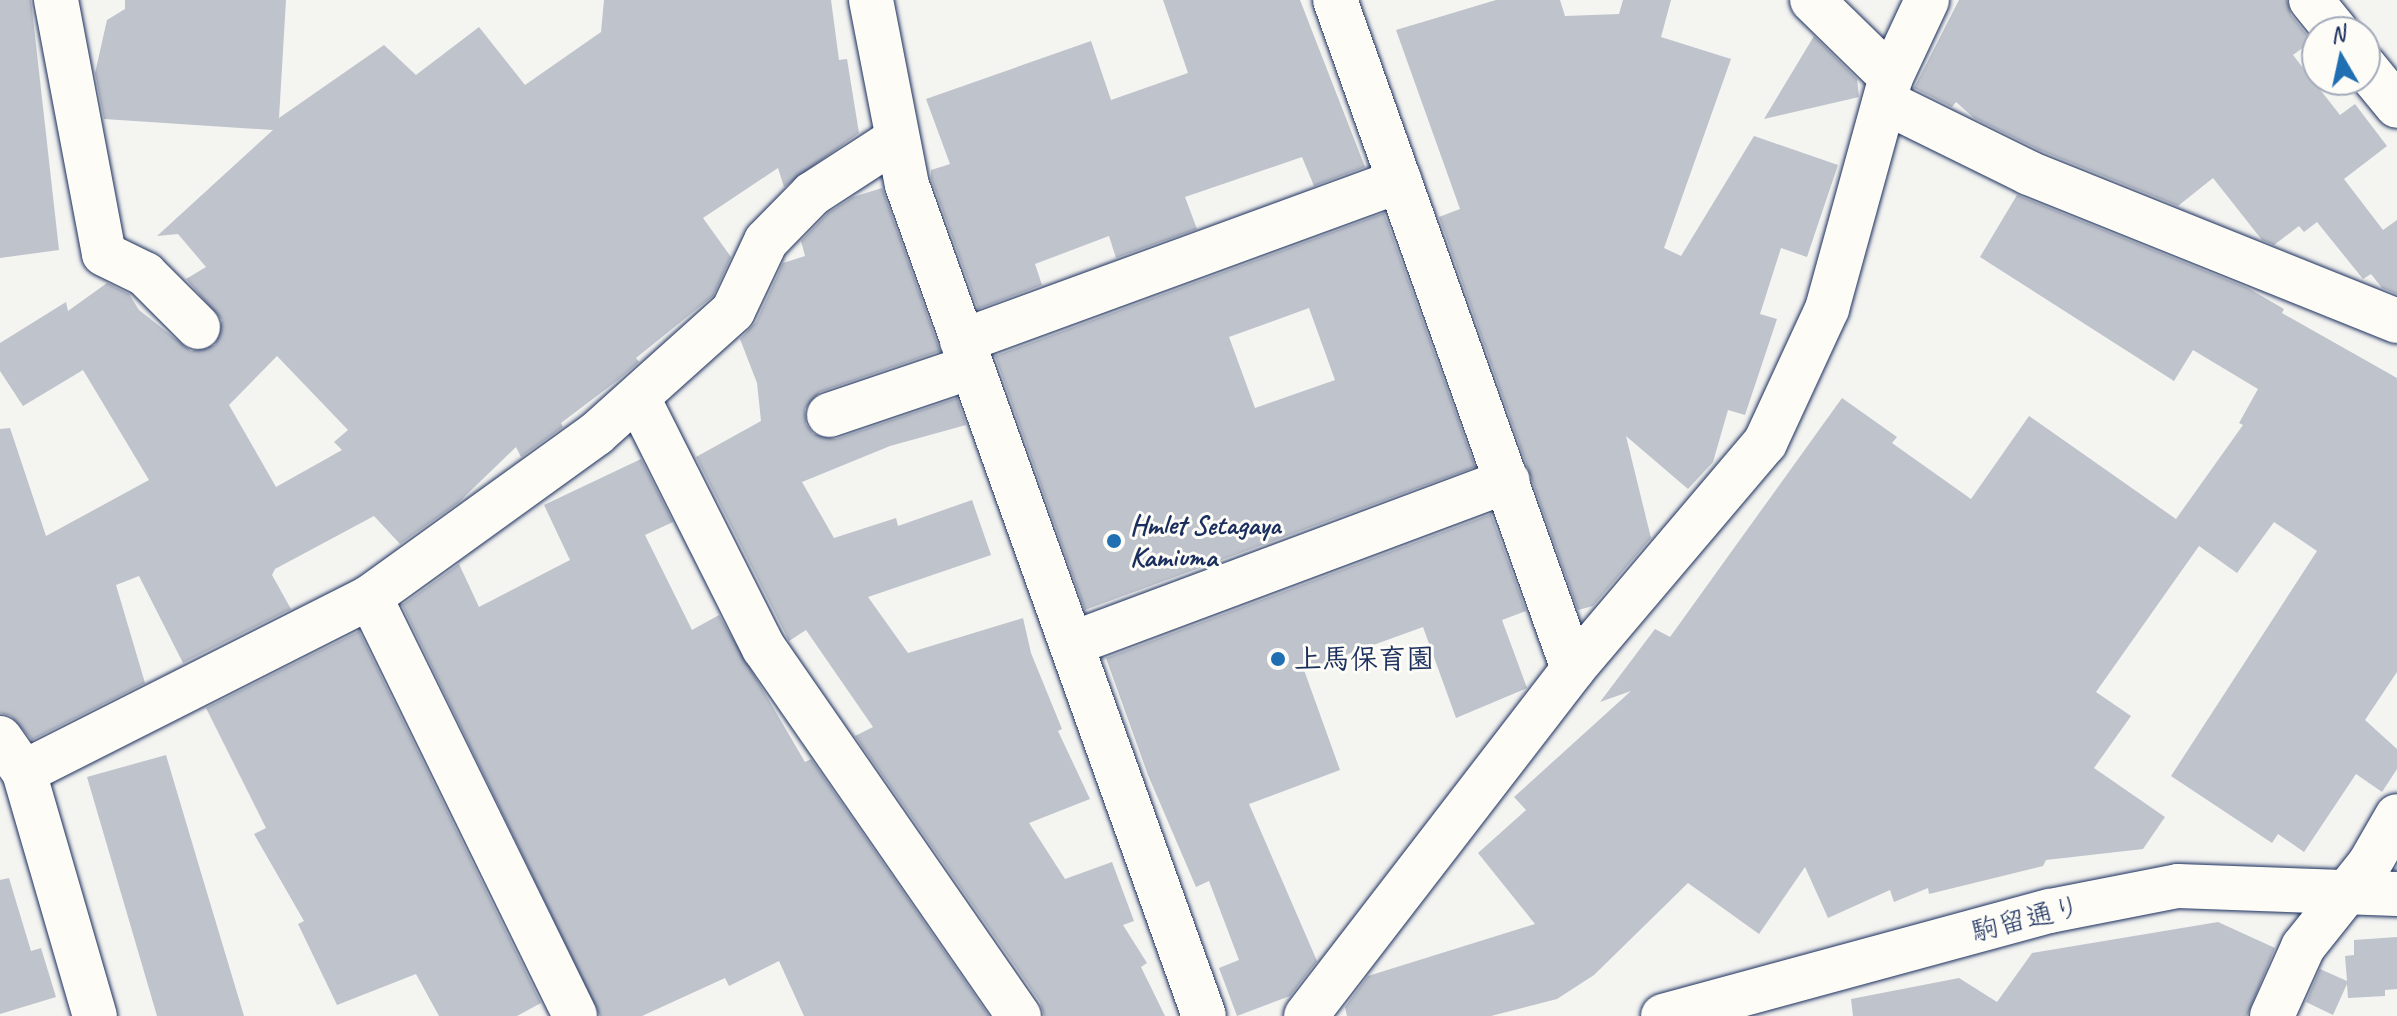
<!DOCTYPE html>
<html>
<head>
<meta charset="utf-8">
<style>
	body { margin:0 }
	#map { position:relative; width:2397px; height:1016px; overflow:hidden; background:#f4f4f1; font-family:Caveat,"Klee One",sans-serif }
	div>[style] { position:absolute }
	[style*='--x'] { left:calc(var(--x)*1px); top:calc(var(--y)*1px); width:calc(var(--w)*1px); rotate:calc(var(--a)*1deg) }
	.building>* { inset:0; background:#bfc3cc }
	.roads { filter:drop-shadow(0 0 2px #1b2f5e) drop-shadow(0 0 2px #1b2f5e) }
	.minor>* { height:44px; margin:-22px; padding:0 22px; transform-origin:22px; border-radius:22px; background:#fdfcf7 }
	.tertiary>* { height:44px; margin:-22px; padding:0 22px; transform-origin:22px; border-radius:22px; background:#fdfcf7 }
	.dots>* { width:22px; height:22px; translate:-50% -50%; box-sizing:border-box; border:4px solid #fdfcf7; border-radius:50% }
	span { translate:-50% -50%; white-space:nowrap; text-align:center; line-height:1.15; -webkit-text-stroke:6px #fdfcf7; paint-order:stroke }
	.poi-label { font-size:28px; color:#1b2f5e; font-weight:700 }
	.left { translate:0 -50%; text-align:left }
	.street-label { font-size:28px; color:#1b2f5e }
	.north { position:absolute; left:2301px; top:16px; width:80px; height:80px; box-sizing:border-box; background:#fdfcf7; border:2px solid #a3aaba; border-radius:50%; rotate:351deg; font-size:22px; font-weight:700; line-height:32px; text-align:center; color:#1b2f5e }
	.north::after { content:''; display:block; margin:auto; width:28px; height:36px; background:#1f6fb2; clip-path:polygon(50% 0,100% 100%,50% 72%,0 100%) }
</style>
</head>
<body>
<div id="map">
	<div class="building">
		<i style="clip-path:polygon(0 0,31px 0,59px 250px,0 258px)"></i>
		<i style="clip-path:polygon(evenodd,125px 0,286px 0,279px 118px,384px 45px,416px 75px,479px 27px,525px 85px,601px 32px,604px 0,831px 0,839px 60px,847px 59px,859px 133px,784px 187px,778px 168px,703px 218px,731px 257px,713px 296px,636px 358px,639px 362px,618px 380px,561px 423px,563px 427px,521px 457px,516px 447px,458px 503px,400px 544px,374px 516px,275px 569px,272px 575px,291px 609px,183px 663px,139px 576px,116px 585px,145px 683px,32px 740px,11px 716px,0 713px,0 429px,10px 428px,46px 536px,149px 480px,83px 370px,23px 406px,0 371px,0 343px,66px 302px,68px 311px,107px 283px,129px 294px,139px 310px,191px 351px,215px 345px,222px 320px,186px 279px,206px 267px,178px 234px,157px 236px,273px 130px,104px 119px,95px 73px,107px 20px,125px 9px,125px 0,277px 356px,348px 430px,334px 442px,342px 450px,276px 487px,229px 405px,277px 356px)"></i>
		<i style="clip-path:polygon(1163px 0,1300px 0,1365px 167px,1314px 186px,1302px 157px,1185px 197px,1197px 229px,1116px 258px,1109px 236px,1035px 264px,1042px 285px,978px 309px,931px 178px,931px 170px,950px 164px,926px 99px,1091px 41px,1111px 100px,1188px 73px)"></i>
		<i style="clip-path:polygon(1496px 0,1560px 0,1565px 16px,1619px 14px,1623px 0,1671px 0,1661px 37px,1731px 59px,1664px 248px,1681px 256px,1754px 136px,1838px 165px,1807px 257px,1781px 248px,1760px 314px,1777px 319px,1745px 415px,1728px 410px,1713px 462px,1688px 489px,1626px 436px,1651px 538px,1593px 606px,1578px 610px,1439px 217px,1460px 209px,1396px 30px)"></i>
		<i style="clip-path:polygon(1959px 0,2287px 0,2291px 15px,2312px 41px,2293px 55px,2340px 115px,2355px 104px,2387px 146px,2344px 179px,2383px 230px,2397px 220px,2397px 294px,2382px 288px,2371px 274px,2363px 279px,2317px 222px,2304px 232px,2299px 226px,2274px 245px,2262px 240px,2213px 178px,2178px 206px,2039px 150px,1974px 118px,1956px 102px,1952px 107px,1914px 88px)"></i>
		<i style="clip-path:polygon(1814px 36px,1857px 79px,1859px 97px,1764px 119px)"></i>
		<i style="clip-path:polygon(882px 188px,940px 351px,820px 392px,805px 409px,806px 424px,813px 434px,836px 439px,957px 398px,966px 425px,890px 446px,802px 482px,834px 538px,896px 518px,898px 526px,972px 500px,991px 555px,868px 597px,908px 653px,1023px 618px,1031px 653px,1062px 729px,1058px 731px,1090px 799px,1029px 823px,1065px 879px,1112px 862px,1134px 921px,1123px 925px,1147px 963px,1141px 967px,1165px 1016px,1044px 1016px,1040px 1002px,855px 736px,873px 727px,806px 630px,789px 641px,786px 635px,696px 457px,761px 421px,757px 383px,740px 339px,756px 322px,783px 263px,805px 256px,801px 241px,828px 213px,853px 197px)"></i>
		<i style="clip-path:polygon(2017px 195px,2248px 288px,2284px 309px,2282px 313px,2397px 378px,2397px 672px,2365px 720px,2397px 749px,2397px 769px,2382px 792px,2356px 774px,2304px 852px,2278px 834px,2272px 843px,2171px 776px,2317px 551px,2274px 522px,2237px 573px,2199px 546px,2096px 692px,2131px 716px,2094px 768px,2165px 817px,2143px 849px,2046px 860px,2043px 866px,1929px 894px,1928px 888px,1894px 902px,1890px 890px,1828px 918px,1805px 867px,1759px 934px,1688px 883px,1594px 975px,1557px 999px,1491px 1016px,1347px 1016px,1345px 1007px,1368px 976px,1535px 924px,1478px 853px,1526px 810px,1514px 797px,1631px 691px,1600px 702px,1655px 629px,1670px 637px,1842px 398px,1897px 437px,1892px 443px,1971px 499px,2029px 416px,2176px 519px,2243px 425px,2239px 423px,2258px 389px,2193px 350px,2174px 381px,1980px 257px)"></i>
		<i style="clip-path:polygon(evenodd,1384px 213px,1475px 467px,1085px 610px,995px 356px,1384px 213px,1309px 308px,1335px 380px,1255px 408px,1229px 337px,1309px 308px)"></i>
		<i style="clip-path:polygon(641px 459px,673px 522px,645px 535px,692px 630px,719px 615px,805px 762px,811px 759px,989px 1016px,804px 1016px,779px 961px,729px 986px,725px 978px,642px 1016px,600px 1016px,402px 605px,459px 564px,479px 607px,570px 560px,544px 505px)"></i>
		<i style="clip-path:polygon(1491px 514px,1526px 611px,1502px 620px,1527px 688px,1456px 718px,1423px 627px,1304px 670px,1340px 770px,1249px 804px,1317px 961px,1290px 996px,1237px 1016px,1219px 968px,1239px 960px,1209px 881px,1196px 887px,1148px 775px,1106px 658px)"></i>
		<i style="clip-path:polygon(359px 631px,541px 1003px,517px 1016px,439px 1016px,416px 974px,337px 1005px,298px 924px,304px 921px,254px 834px,266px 828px,206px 708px)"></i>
		<i style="clip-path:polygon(166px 755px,205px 886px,244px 1016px,157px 1016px,87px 777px)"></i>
		<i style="clip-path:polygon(9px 878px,31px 951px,41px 948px,56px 997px,0 1014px,0 880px)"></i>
		<i style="clip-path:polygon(2218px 922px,2275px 948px,2247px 1016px,1853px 1016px,1851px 999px,1959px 978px,1997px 1002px,2032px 953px)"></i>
		<i style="clip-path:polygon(2397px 937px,2397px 989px,2385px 990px,2385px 996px,2348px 998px,2347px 984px,2333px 1015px,2306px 1002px,2320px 969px,2347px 981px,2345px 956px,2354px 955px,2354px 940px)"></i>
	</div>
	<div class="roads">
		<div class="minor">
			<i style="--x:56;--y:0;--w:258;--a:79.3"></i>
			<i style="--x:104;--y:254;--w:46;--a:26"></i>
			<i style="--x:145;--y:274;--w:75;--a:45"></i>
			<i style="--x:1335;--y:0;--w:710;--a:70.42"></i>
			<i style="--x:1812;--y:0;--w:110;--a:44.3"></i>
			<i style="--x:2311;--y:0;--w:41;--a:50.9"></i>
			<i style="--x:2365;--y:67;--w:50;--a:50.6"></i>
			<i style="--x:1887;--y:103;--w:158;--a:26.2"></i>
			<i style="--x:2029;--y:173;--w:397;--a:21.9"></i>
			<i style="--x:962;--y:341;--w:466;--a:-20.1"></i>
			<i style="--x:639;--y:400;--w:278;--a:63.3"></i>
			<i style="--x:764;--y:648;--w:448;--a:55.3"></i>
			<i style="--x:829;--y:415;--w:150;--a:-18.7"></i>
			<i style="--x:370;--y:597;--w:466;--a:63.9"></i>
			<i style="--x:1074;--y:643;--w:463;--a:-20.5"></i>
			<i style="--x:0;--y:738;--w:42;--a:54.8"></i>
			<i style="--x:24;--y:772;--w:254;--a:73.8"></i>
			<i style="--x:24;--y:772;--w:388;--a:-26.8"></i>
			<i style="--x:370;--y:597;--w:279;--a:-35.8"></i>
			<i style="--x:596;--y:434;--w:184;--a:-41.9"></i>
			<i style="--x:733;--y:311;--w:77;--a:-64.8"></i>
			<i style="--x:766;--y:241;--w:66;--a:-45.6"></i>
			<i style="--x:812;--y:194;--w:99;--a:-33"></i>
			<i style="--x:1306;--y:1016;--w:438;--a:-52.4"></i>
			<i style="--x:1573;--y:669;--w:297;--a:-49.7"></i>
			<i style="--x:1765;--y:443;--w:148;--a:-65.2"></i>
			<i style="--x:1827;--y:309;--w:241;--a:-74.6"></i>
			<i style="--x:1891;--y:77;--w:85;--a:-64.9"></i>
			<i style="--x:2272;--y:1016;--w:76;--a:-65.8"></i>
			<i style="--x:2303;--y:947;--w:107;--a:-51.4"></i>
			<i style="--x:2370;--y:863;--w:54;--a:-60.1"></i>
		</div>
		<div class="tertiary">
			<i style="--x:871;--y:0;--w:188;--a:79"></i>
			<i style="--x:907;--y:185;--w:882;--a:70.33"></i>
			<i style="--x:1663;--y:1016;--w:401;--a:-15.2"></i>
			<i style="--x:2050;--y:911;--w:130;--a:-11.1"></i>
			<i style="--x:2178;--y:886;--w:219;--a:2.1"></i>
		</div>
	</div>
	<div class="dots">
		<i style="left:1114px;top:541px;background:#1f6fb2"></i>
		<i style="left:1278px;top:659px;background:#1f6fb2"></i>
	</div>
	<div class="poi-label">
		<span class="left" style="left:1130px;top:541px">Hmlet Setagaya<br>Kamiuma</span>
		<span class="left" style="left:1294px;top:659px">上馬保育園</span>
	</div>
	<div class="street-label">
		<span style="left:2026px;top:919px;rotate:-14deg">駒留通り</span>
	</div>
	<div class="north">N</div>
</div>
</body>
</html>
